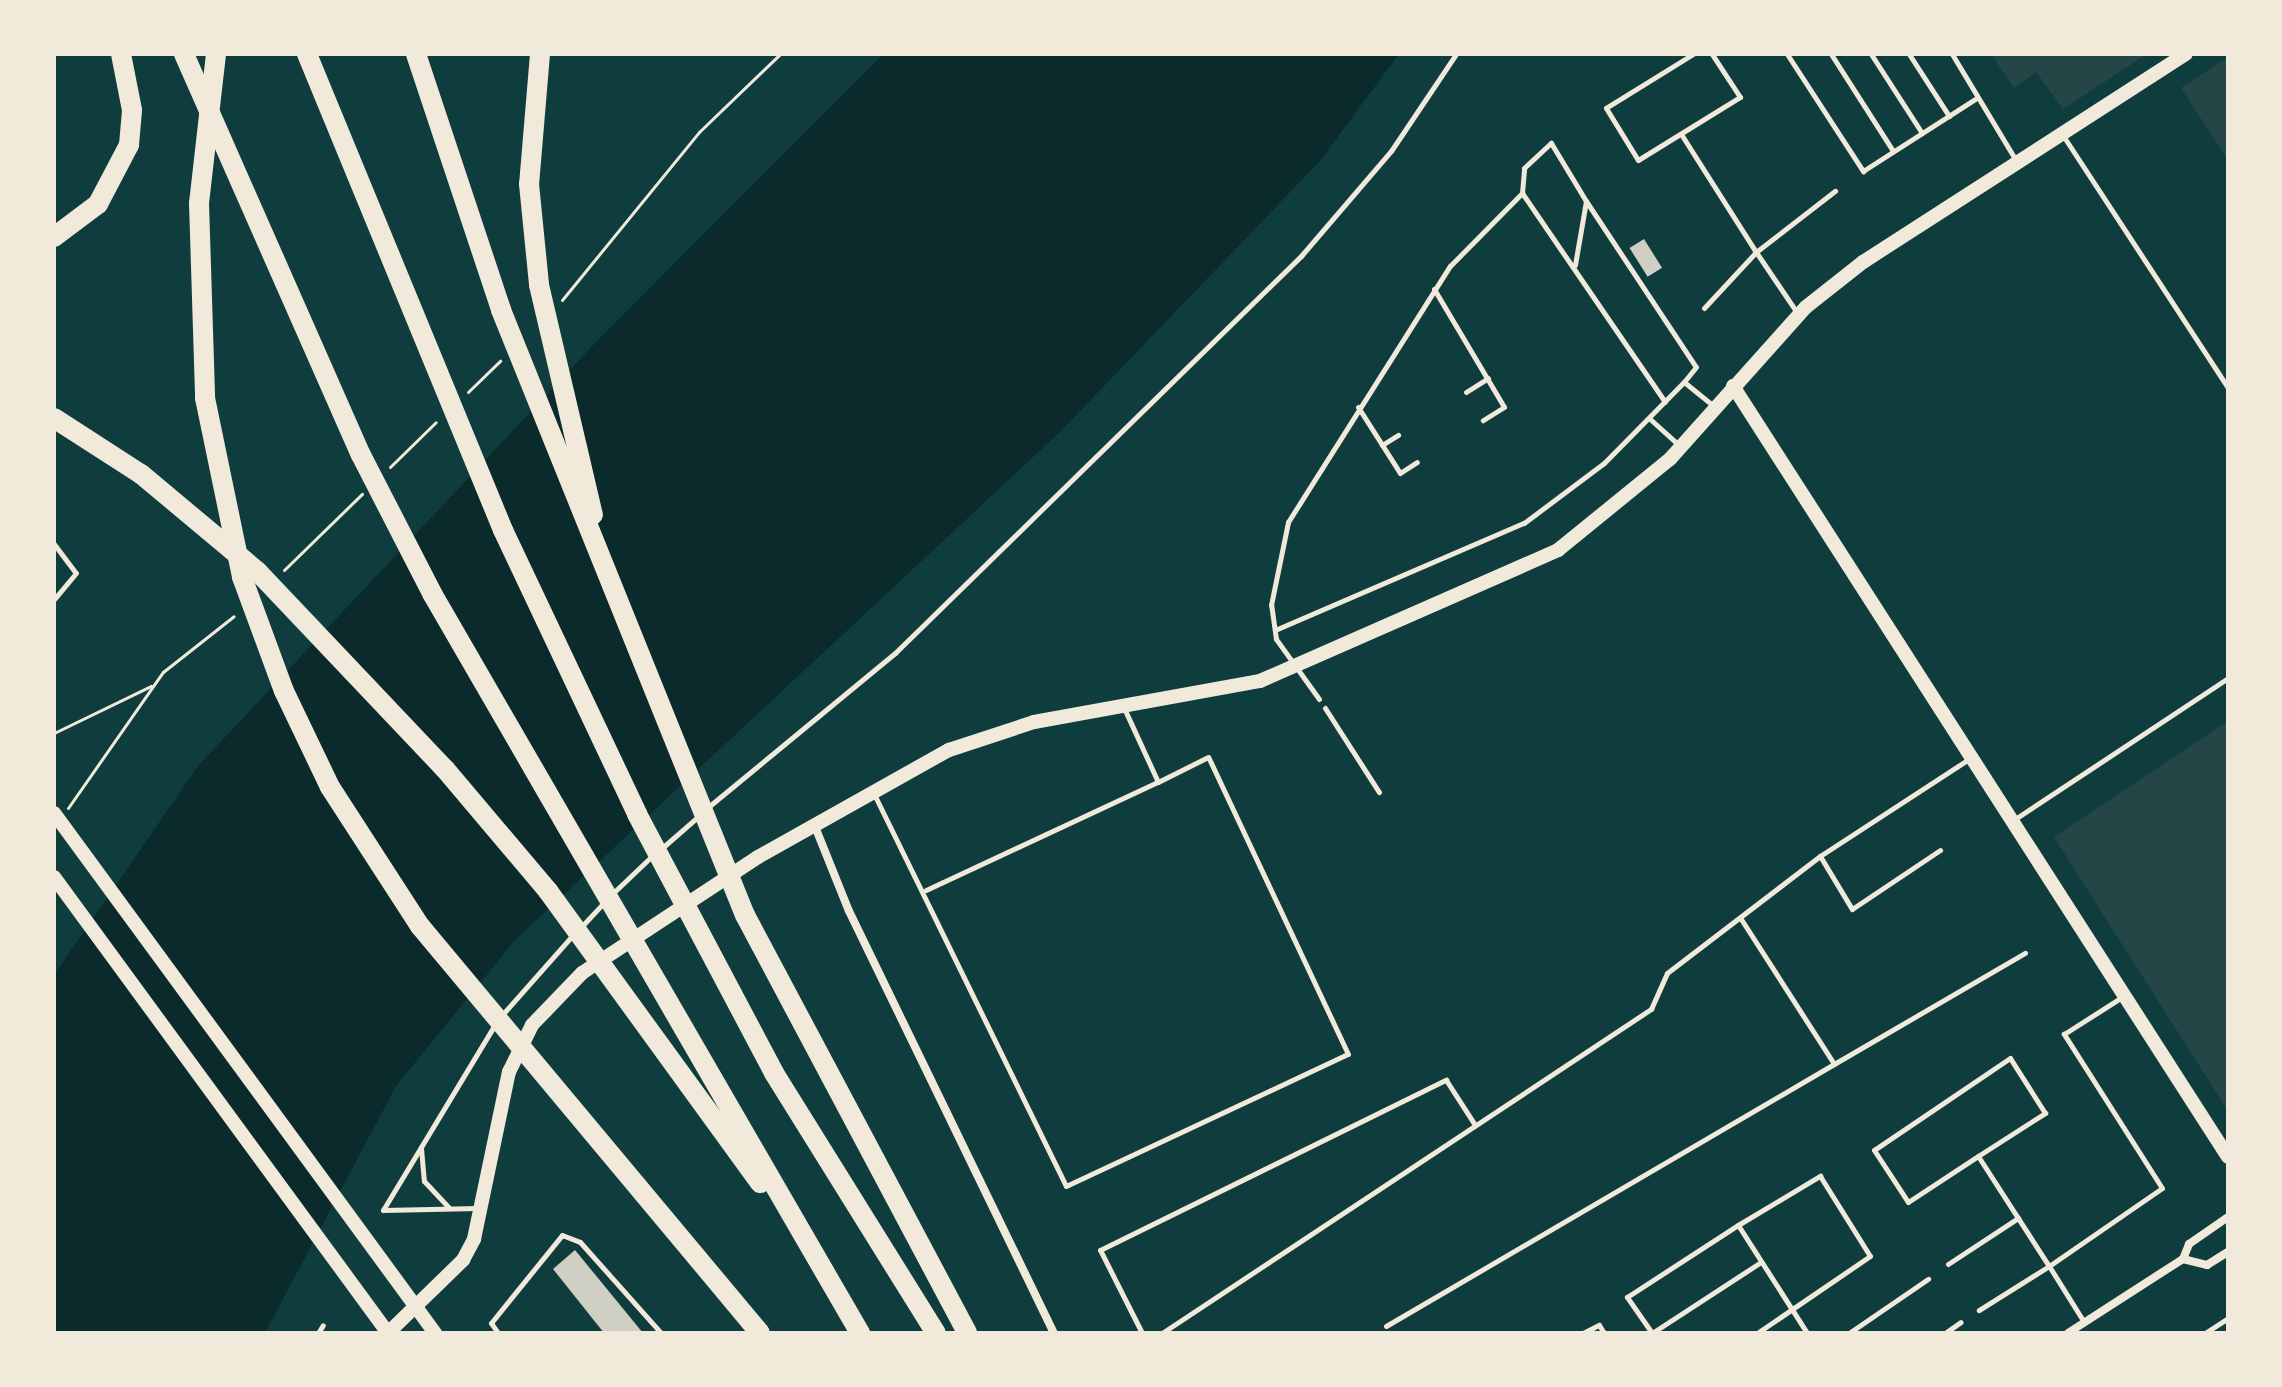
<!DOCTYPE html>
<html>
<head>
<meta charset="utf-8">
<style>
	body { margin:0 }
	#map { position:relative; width:2282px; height:1387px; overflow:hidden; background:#0f3d3e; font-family:Quicksand,sans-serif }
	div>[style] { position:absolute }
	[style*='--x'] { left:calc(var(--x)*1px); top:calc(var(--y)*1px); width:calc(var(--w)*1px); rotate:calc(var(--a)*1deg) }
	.green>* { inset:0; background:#244646 }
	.water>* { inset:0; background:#0a2a2b }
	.building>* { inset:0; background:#cfcfc3; transform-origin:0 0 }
	.path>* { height:3px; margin:-1.5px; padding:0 1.5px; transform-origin:1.5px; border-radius:1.5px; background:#f1e9da }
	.service>* { height:5px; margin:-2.5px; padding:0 2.5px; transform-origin:2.5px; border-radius:2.5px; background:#f1e9da }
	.minor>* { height:8px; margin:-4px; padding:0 4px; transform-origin:4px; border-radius:4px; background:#f1e9da }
	.tertiary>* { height:14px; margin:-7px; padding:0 7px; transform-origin:7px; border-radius:7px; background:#f1e9da }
	.secondary>* { height:14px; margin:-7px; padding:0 7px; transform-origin:7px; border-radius:7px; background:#f1e9da }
	.motorway>* { height:20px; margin:-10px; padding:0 10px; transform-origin:10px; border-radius:10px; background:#f1e9da }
	span { translate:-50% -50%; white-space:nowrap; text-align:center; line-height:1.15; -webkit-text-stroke:8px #f1e9da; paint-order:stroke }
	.frame { position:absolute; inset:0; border:56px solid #f1e9da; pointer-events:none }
</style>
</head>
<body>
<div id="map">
	<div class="green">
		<i style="clip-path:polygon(1991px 54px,2147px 54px,2063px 109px,2036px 72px,2014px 88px)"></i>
		<i style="clip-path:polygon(2228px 57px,2228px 160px,2181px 88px)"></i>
		<i style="clip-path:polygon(2228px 721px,2228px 1111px,2054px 837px)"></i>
	</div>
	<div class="water">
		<i style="clip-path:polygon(883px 54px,1399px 54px,1319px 162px,1061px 431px,515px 940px,396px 1086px,265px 1333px,54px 1333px,54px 975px,198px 766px,598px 340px)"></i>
	</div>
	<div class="building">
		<i style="left:1644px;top:239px;width:34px;height:17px;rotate:58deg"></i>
		<i style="clip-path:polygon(575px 1250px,643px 1333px,604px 1333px,553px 1269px)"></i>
	</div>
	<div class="path">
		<i style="--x:562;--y:300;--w:217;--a:-50.8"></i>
		<i style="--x:699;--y:132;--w:112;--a:-43.9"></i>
		<i style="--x:468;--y:392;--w:45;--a:-44.1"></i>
		<i style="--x:390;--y:467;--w:64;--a:-44.4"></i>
		<i style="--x:284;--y:570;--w:109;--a:-44.3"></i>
		<i style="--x:54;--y:733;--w:108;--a:-25.9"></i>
		<i style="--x:68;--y:808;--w:166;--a:-55.1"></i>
		<i style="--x:163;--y:672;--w:90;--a:-38.3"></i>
	</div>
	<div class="service">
		<i style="--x:1693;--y:54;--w:102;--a:148.2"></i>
		<i style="--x:1606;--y:108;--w:61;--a:58.4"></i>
		<i style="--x:1638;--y:160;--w:120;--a:-31.7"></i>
		<i style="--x:1740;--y:97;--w:51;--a:-123.1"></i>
		<i style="--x:1787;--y:54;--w:140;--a:57"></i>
		<i style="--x:1863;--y:171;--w:133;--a:-32.7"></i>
		<i style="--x:1831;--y:54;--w:115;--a:57.4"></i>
		<i style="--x:1871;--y:54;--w:94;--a:57.2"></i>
		<i style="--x:1909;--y:54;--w:74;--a:57.2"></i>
		<i style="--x:1952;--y:54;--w:126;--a:59"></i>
		<i style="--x:1681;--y:134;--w:140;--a:57.6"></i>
		<i style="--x:1756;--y:252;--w:100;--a:-37.7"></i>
		<i style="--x:2062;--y:134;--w:303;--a:56.8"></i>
		<i style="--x:1522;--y:193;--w:25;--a:-85"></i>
		<i style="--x:1524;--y:168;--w:37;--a:-43"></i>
		<i style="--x:1551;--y:143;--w:68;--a:58.9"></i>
		<i style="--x:1586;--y:201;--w:65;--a:99.8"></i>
		<i style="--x:1586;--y:201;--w:199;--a:56.5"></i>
		<i style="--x:1696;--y:367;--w:19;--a:129"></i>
		<i style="--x:1434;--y:289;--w:137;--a:59.3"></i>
		<i style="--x:1504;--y:407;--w:25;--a:148"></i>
		<i style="--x:1704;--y:308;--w:76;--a:-47.1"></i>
		<i style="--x:1756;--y:252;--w:75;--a:55.9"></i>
		<i style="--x:1466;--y:392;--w:26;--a:-32"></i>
		<i style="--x:1358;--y:407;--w:78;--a:57.5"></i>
		<i style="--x:1400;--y:473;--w:20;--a:-33"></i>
		<i style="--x:1650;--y:419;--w:39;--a:42"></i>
		<i style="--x:1382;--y:445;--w:19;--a:-32"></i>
		<i style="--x:54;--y:544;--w:36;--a:53"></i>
		<i style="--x:76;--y:573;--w:34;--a:130"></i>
		<i style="--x:1275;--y:630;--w:271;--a:-23.3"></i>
		<i style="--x:1524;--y:523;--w:100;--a:-36.9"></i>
		<i style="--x:1604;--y:463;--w:114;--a:-45.4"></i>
		<i style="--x:1684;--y:382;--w:40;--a:39"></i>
		<i style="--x:1319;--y:699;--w:74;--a:-125.6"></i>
		<i style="--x:1276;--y:639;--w:34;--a:-98"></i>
		<i style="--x:1271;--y:605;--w:85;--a:-78.4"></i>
		<i style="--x:1288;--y:522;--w:303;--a:-57.7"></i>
		<i style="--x:1450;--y:266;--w:103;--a:-45.4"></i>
		<i style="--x:1522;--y:193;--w:253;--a:55.6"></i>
		<i style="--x:1325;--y:708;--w:100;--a:57.3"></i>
		<i style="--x:874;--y:794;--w:436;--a:63.9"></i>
		<i style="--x:1066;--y:1186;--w:311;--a:-25.1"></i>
		<i style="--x:1348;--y:1054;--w:328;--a:-115.2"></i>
		<i style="--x:1208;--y:757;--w:56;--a:153.4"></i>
		<i style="--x:1158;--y:782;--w:81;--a:-114.7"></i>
		<i style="--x:707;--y:808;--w:244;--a:-39.5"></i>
		<i style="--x:895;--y:653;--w:568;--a:-44.36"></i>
		<i style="--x:1301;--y:256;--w:138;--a:-49.4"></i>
		<i style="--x:1391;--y:151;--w:117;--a:-56.2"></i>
		<i style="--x:2015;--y:819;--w:255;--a:-33.5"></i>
		<i style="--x:662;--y:848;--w:50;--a:-41"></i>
		<i style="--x:1820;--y:856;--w:62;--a:58.9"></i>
		<i style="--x:1852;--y:909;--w:106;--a:-33.8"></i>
		<i style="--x:926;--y:890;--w:256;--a:-25"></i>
		<i style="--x:612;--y:894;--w:58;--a:-43.6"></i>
		<i style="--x:1741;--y:919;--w:172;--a:57.3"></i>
		<i style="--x:1834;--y:1064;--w:221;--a:-30.2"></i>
		<i style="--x:582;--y:926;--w:34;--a:-47"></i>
		<i style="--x:502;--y:1015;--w:106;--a:-48.5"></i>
		<i style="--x:421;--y:1148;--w:33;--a:85"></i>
		<i style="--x:424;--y:1181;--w:37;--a:47"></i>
		<i style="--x:1978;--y:1156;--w:80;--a:-32.7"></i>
		<i style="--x:2045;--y:1113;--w:65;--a:-122.5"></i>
		<i style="--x:2010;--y:1058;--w:164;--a:145.9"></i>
		<i style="--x:1874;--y:1150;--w:62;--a:56.8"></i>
		<i style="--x:1908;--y:1202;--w:84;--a:-33.3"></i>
		<i style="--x:1978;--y:1156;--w:131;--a:57.2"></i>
		<i style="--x:2049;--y:1266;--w:83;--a:147.8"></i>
		<i style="--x:478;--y:1208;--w:95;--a:178.8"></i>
		<i style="--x:383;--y:1210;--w:218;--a:-58.9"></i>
		<i style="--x:1738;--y:1225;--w:96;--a:-30.9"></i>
		<i style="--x:1820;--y:1176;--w:94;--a:58"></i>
		<i style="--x:1870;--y:1256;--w:137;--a:145.7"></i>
		<i style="--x:1948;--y:1264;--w:84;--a:-33.3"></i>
		<i style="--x:2084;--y:1322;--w:66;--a:-122"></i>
		<i style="--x:2049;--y:1266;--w:137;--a:-34.6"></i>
		<i style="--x:2162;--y:1188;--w:183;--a:-122.5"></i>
		<i style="--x:2064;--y:1034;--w:69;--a:-32.5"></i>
		<i style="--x:1386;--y:1326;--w:519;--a:-30.32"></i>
		<i style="--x:318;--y:1333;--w:9;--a:-58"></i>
		<i style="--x:498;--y:1333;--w:12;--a:-125"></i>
		<i style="--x:491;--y:1323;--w:113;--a:-51.1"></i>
		<i style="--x:562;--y:1235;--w:19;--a:21"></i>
		<i style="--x:580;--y:1242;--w:122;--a:48.3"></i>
		<i style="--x:1142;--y:1333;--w:93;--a:-116.8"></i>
		<i style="--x:1100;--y:1250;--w:386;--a:-26.2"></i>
		<i style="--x:1446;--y:1080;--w:54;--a:57.2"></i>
		<i style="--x:1162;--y:1333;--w:587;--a:-33.53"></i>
		<i style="--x:1651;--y:1009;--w:39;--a:-66"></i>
		<i style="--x:1667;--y:973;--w:193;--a:-37.4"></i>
		<i style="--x:1820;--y:856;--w:178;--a:-33.1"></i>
		<i style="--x:1583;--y:1333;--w:18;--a:-27"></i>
		<i style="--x:1599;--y:1325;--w:9;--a:58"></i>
		<i style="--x:1652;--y:1333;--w:44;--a:-124.8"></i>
		<i style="--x:1627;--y:1297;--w:132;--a:-33"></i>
		<i style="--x:1738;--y:1225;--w:128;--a:57.4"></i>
		<i style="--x:1652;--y:1333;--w:130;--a:-33.1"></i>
		<i style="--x:1849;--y:1333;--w:96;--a:-34.4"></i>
		<i style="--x:1945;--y:1333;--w:19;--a:-35"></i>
		<i style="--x:2205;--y:1333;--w:27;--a:-33"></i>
	</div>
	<div class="minor">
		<i style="--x:814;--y:824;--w:94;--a:68.1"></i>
		<i style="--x:849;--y:911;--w:469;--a:64.1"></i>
		<i style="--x:2183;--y:1259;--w:25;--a:14"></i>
		<i style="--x:2207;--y:1265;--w:25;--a:-32"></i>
		<i style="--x:2068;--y:1333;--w:137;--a:-32.8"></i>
		<i style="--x:2183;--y:1259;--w:16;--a:-68"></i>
		<i style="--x:2189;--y:1244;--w:47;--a:-34.7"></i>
	</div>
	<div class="tertiary">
		<i style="--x:1733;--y:386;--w:916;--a:57.3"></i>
		<i style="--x:388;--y:1333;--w:105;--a:-44.2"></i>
		<i style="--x:463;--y:1260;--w:24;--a:-62"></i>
		<i style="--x:474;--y:1239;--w:171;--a:-78.2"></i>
		<i style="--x:509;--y:1072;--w:52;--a:-63.9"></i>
		<i style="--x:532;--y:1025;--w:72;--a:-46.1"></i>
		<i style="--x:582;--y:973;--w:211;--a:-33.4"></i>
		<i style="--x:758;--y:857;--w:219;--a:-29.3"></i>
		<i style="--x:949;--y:750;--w:89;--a:-18.2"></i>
		<i style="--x:1034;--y:722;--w:230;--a:-10.3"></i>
		<i style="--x:1260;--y:681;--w:326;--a:-23.7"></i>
		<i style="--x:1558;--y:550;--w:144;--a:-39.1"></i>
		<i style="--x:1670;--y:459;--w:204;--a:-48.2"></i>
		<i style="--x:1806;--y:307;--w:73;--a:-38.3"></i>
		<i style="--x:1863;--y:262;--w:384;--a:-32.8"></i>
	</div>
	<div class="secondary">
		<i style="--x:54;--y:813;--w:645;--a:53.77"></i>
		<i style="--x:54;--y:877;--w:565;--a:53.78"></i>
	</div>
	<div class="motorway">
		<i style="--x:184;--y:54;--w:438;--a:66.2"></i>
		<i style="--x:361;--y:455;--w:157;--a:62.8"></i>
		<i style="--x:433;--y:595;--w:853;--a:59.95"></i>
		<i style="--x:216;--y:54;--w:150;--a:96.5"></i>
		<i style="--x:199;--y:203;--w:195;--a:88.2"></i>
		<i style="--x:205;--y:398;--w:183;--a:78.3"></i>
		<i style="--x:242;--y:577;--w:121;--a:69.8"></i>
		<i style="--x:284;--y:691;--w:106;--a:64.4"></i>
		<i style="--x:330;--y:787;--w:166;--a:57.1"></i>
		<i style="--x:420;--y:926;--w:530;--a:50.13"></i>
		<i style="--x:307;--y:54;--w:515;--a:67.62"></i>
		<i style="--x:503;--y:530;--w:314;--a:64.7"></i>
		<i style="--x:637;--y:814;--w:293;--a:62.1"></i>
		<i style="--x:774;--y:1073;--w:306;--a:58.1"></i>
		<i style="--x:416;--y:54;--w:270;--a:71.6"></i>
		<i style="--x:501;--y:310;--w:652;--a:68.04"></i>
		<i style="--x:745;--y:915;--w:473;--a:62"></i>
		<i style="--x:540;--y:54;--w:130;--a:94.8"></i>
		<i style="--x:529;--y:184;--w:101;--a:84.3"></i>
		<i style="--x:539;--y:285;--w:236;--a:76.8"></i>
		<i style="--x:54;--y:237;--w:55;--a:-36.9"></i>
		<i style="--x:98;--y:204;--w:67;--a:-62.3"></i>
		<i style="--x:129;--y:145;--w:35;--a:-85"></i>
		<i style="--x:132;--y:110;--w:57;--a:-101.1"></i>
		<i style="--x:54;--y:418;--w:103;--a:32.8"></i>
		<i style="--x:141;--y:474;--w:151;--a:39.9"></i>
		<i style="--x:257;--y:571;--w:273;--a:46.5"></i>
		<i style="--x:445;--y:769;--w:160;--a:49.8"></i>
		<i style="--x:548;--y:891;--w:361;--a:54"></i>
	</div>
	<div class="frame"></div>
</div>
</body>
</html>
